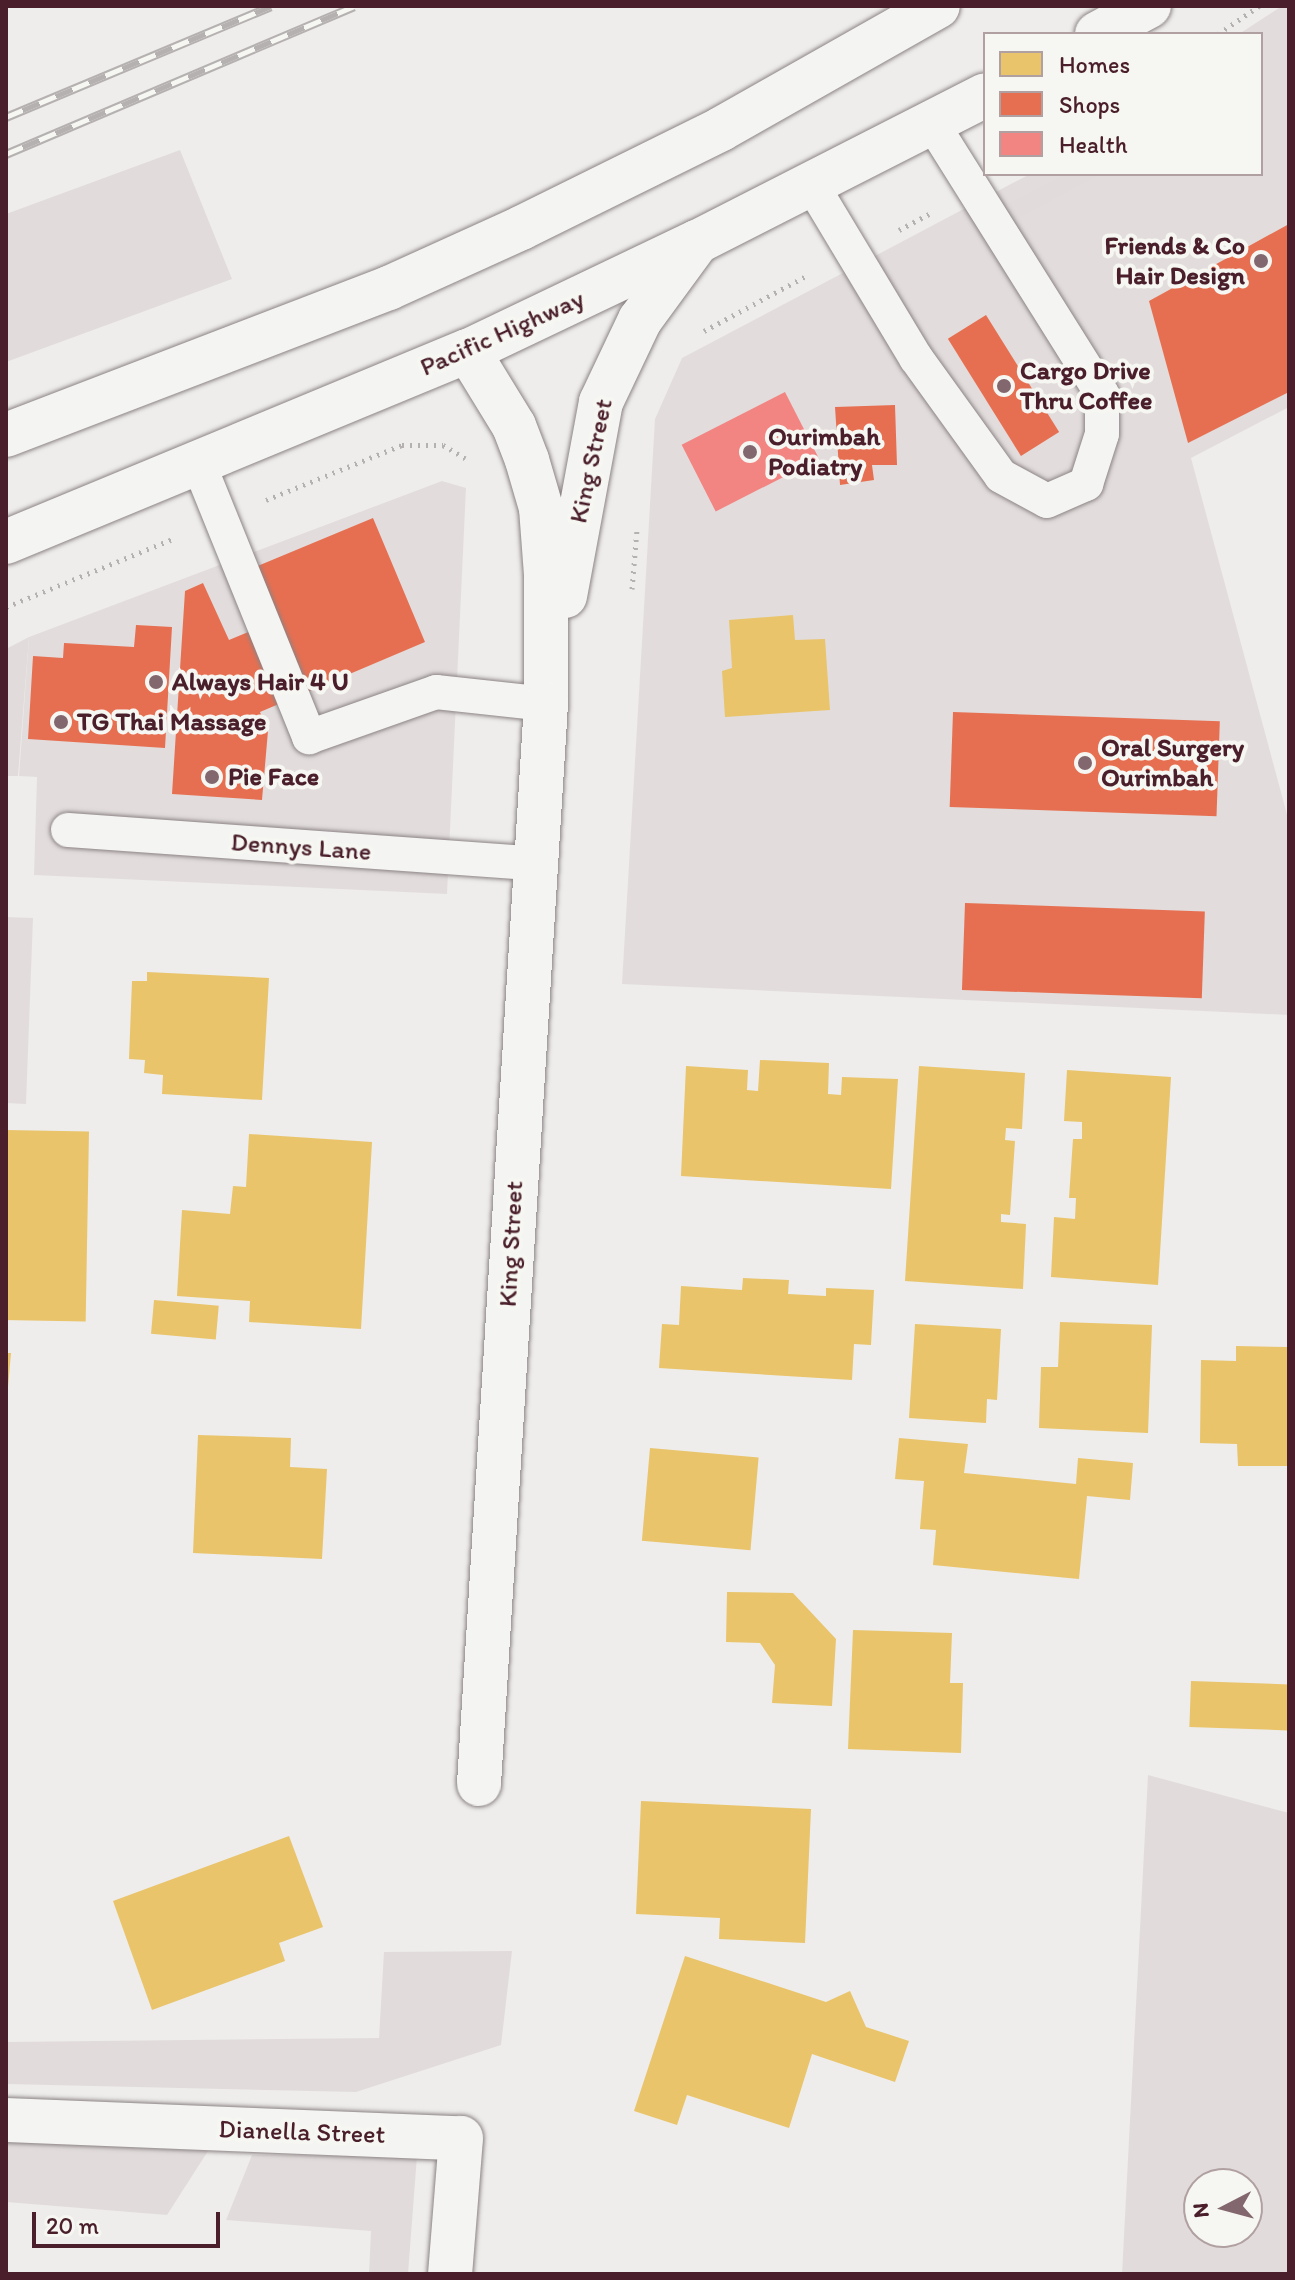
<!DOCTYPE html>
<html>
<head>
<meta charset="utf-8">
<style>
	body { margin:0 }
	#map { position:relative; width:1295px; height:2280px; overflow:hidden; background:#eeedeb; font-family:Itim,sans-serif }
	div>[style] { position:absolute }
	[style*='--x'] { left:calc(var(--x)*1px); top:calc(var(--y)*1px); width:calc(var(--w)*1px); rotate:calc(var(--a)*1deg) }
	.built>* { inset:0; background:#e2dddc }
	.green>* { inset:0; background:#e1dcdb }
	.homes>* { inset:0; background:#e9c46a; transform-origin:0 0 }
	.shops>* { inset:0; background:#e76f51; transform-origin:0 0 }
	.health>* { inset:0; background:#f28482; transform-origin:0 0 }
	.path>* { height:5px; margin-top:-2.5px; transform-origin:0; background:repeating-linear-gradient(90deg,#b5b1b0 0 2px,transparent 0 8px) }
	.roads { filter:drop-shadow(0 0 2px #8c8385) drop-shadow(0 0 2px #8c8385) }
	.service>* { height:34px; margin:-17px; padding:0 17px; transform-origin:17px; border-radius:17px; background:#f4f4f2 }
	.minor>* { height:44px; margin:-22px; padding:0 22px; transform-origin:22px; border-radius:22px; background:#f4f4f2 }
	.primary>* { height:44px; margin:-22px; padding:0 22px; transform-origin:22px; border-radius:22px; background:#f4f4f2 }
	.rail>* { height:9px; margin-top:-4.5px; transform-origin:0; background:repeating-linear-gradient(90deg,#f6f6f2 0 18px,#b5b1b0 0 36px); box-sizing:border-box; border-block:2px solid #b5b1b0 }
	.dots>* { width:22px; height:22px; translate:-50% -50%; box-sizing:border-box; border:4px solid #f6f6f2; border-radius:50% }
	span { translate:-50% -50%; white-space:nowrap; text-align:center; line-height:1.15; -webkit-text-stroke:8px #f6f6f2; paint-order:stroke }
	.poi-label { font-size:26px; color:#4a1f2b; font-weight:700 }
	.right { translate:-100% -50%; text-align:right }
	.left { translate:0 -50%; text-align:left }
	.street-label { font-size:26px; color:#4a1f2b }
	.frame { position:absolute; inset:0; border:8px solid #4a1f2b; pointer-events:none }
	.legend { position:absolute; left:983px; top:32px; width:280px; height:144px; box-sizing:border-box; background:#f6f6f2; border:2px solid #b1a0a2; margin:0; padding:10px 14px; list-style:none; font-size:24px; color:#4a1f2b }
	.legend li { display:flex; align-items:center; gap:16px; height:40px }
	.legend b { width:40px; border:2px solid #b1a0a2 }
	.north { position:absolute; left:1183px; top:2168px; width:80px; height:80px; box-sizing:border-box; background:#f6f6f2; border:2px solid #b1a0a2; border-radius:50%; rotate:264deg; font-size:22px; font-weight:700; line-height:32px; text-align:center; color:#4a1f2b }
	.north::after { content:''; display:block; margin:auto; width:28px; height:36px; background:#83676e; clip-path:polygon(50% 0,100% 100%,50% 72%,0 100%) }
	.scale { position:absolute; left:32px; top:2212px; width:188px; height:36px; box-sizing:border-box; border:4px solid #4a1f2b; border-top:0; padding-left:10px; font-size:24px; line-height:28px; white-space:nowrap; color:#4a1f2b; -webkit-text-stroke:6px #f6f6f2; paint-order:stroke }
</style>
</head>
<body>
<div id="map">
	<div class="built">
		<i style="clip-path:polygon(1282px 6px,1289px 6px,1289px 407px,1191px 458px,1289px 822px,1289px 1015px,622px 984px,655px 419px,682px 358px,1030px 174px,1261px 174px,1261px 34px,1239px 34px)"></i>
		<i style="clip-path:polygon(442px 481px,466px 488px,447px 894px,34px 875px,37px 777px,19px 776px,29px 637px)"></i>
		<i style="clip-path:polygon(6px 917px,33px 918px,26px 1104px,6px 1103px)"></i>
	</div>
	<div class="green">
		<i style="clip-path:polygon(180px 150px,232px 279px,6px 362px,6px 214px)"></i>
		<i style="clip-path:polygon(1065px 174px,1097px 176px,1013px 221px,1009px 203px)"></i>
		<i style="clip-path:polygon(29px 637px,18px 776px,6px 776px,6px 649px)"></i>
		<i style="clip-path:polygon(evenodd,1148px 1775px,1289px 1813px,1289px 2274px,1122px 2274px,1148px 1775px,1247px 2184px,1247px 2232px,1199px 2232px,1199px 2184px,1247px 2184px)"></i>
		<i style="clip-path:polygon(512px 1951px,501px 2045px,356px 2092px,6px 2084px,6px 2042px,379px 2038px,384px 1952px)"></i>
		<i style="clip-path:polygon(6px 2141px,208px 2151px,167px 2215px,6px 2202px)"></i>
		<i style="clip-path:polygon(252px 2155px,417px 2156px,408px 2274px,369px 2274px,371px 2231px,226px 2220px)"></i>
	</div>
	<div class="homes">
		<i style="clip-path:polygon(793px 615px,795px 640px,825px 639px,830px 710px,725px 717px,722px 671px,732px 668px,729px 620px)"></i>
		<i style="clip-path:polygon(147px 972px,269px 978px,262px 1100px,162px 1094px,163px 1075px,144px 1073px,145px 1060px,129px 1059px,132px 981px,147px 981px)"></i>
		<i style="clip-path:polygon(760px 1060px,829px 1063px,828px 1094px,841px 1095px,842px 1077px,898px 1079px,891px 1189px,681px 1176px,686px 1066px,748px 1070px,747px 1090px,758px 1091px)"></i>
		<i style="clip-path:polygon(919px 1066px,1025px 1073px,1022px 1129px,1006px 1128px,1005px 1140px,1015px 1141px,1010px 1215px,1001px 1214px,1001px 1222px,1026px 1224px,1023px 1289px,905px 1281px)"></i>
		<i style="clip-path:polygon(1067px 1070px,1171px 1077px,1158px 1285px,1051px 1277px,1054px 1217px,1075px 1219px,1076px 1198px,1069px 1198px,1073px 1139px,1082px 1139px,1082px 1122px,1064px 1121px)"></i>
		<i style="left:6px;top:1130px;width:83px;height:190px;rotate:1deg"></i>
		<i style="clip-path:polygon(249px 1134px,372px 1142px,361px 1329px,249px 1322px,250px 1301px,177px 1296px,182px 1210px,230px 1214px,233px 1186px,246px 1187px)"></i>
		<i style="clip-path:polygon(743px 1278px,789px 1280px,788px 1294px,826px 1296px,826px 1288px,874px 1290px,871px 1345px,854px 1344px,852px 1380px,659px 1368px,662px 1324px,679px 1325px,681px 1286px,742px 1290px)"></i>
		<i style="left:154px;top:1300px;width:65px;height:34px;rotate:5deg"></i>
		<i style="clip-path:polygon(1060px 1322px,1152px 1325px,1148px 1433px,1039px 1428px,1041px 1367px,1058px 1367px)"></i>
		<i style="clip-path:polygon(915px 1324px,1001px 1329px,997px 1400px,987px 1399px,986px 1423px,909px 1418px)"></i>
		<i style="clip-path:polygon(1236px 1346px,1289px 1347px,1289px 1466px,1238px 1466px,1237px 1444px,1200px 1443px,1201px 1360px,1236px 1361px)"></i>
		<i style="clip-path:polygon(6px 1353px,11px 1353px,8px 1387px,6px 1386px)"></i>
		<i style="clip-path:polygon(198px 1435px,291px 1438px,290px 1467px,327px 1469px,322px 1559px,193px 1553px)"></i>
		<i style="clip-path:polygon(899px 1438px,968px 1444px,964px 1473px,1076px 1484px,1078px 1458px,1133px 1463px,1130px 1500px,1087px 1496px,1079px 1579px,933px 1565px,936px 1530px,920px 1529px,924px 1481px,895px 1479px)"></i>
		<i style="left:650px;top:1448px;width:109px;height:93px;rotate:5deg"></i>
		<i style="clip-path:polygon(727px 1592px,793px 1593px,836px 1639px,832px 1706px,772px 1703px,775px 1665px,760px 1643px,726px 1642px)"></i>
		<i style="clip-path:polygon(853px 1630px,952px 1633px,950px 1683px,963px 1683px,961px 1753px,848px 1749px)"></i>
		<i style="left:1191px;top:1681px;width:98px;height:46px;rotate:2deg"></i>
		<i style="clip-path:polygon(641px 1801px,811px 1809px,805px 1943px,719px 1939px,720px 1918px,636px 1914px)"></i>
		<i style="clip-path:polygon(289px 1836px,323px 1927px,279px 1943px,285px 1961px,152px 2010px,113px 1901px)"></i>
		<i style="clip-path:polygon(685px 1956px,826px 2002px,850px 1991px,866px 2027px,909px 2041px,895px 2082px,812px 2054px,789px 2128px,687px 2095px,677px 2125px,634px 2111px)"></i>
	</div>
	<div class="shops">
		<i style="clip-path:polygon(1289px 224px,1289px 392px,1188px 443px,1149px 301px)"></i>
		<i style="left:986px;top:315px;width:138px;height:45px;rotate:58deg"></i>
		<i style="clip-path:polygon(895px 405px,897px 465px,872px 465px,874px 480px,840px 485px,835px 407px)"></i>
		<i style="clip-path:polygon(373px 518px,425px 642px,260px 712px,268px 731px,262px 800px,172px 794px,185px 591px,203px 583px,229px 640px,275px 621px,253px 568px)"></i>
		<i style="clip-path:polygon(136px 625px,172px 627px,165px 748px,28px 739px,33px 656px,63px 658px,64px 643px,134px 647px)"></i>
		<i style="left:953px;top:712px;width:267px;height:95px;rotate:2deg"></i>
		<i style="left:965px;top:903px;width:240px;height:87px;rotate:2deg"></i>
	</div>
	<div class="health">
		<i style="left:785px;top:392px;width:75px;height:116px;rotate:63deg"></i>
	</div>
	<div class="path">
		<i style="--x:1218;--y:34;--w:50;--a:-34.3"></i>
		<i style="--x:899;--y:230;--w:34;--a:-28"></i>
		<i style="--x:704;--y:331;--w:118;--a:-28.3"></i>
		<i style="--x:266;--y:500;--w:147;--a:-22"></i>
		<i style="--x:402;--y:445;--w:41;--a:0"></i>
		<i style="--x:443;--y:445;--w:26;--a:31"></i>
		<i style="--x:632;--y:589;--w:59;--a:-85.2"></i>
		<i style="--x:6;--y:607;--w:183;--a:-22.2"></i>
	</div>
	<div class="roads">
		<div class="service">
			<i style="--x:812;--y:185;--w:202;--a:59"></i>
			<i style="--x:916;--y:358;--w:145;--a:54.2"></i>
			<i style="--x:1001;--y:476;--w:52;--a:28.5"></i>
			<i style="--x:1047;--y:501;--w:43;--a:-23.6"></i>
			<i style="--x:1086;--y:484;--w:52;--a:-72.3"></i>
			<i style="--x:1102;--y:434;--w:40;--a:-90"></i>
			<i style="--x:1102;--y:394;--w:320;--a:-122.1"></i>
			<i style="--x:198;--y:462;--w:297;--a:68"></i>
			<i style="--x:309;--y:737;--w:135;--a:-19.5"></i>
			<i style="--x:436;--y:692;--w:111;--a:6.2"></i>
			<i style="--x:68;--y:830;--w:467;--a:4.1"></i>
		</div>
		<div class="minor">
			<i style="--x:468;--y:351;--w:88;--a:58.5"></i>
			<i style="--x:514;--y:426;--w:36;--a:69"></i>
			<i style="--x:527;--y:460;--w:50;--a:73.7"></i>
			<i style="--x:541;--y:508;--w:66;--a:85.7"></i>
			<i style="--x:546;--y:574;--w:130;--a:90"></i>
			<i style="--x:546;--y:704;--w:1082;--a:93.55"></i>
			<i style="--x:565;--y:596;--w:197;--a:-79.5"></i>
			<i style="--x:601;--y:402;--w:91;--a:-64.6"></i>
			<i style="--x:640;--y:320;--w:97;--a:-53.8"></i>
			<i style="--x:6;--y:2120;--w:455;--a:2.3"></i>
			<i style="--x:461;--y:2138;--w:136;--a:94.6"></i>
		</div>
		<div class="primary">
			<i style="--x:1097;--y:34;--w:59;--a:-28.3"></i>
			<i style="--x:6;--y:435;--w:410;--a:-21"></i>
			<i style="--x:389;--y:288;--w:145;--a:-24.4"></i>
			<i style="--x:521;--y:228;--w:223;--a:-26.3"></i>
			<i style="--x:721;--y:129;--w:249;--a:-29.5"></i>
			<i style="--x:6;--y:542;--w:500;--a:-22.5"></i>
			<i style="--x:468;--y:351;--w:254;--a:-25.5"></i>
			<i style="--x:697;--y:242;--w:323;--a:-27"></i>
		</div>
	</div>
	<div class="rail">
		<i style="--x:6;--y:117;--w:287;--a:-22.7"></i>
		<i style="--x:6;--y:154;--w:378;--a:-23"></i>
	</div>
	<div class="dots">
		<i style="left:1261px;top:261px;background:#83676e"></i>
		<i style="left:1004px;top:386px;background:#83676e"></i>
		<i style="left:750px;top:452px;background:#83676e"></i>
		<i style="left:156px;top:682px;background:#83676e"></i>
		<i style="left:61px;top:722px;background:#83676e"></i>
		<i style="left:1085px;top:763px;background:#83676e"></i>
		<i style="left:212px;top:777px;background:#83676e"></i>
	</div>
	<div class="poi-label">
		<span class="right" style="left:1245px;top:261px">Friends &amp; Co<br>Hair Design</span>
		<span class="left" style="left:1020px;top:386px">Cargo Drive<br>Thru Coffee</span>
		<span class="left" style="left:768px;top:452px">Ourimbah<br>Podiatry</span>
		<span class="left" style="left:172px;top:682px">Always Hair 4 U</span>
		<span class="left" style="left:77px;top:722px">TG Thai Massage</span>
		<span class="left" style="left:1101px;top:763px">Oral Surgery<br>Ourimbah</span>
		<span class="left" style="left:228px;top:777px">Pie Face</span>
	</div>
	<div class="street-label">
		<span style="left:502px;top:333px;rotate:-24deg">Pacific Highway</span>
		<span style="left:591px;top:461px;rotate:-78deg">King Street</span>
		<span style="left:301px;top:847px;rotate:4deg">Dennys Lane</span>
		<span style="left:511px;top:1244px;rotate:-87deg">King Street</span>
		<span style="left:302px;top:2132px;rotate:2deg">Dianella Street</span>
	</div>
	<div class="frame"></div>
	<ul class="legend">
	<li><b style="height:22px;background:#e9c46a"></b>Homes</li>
	<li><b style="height:22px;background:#e76f51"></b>Shops</li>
	<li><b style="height:22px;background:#f28482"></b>Health</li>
	</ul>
	<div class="north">N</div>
	<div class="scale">20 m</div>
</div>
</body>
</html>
